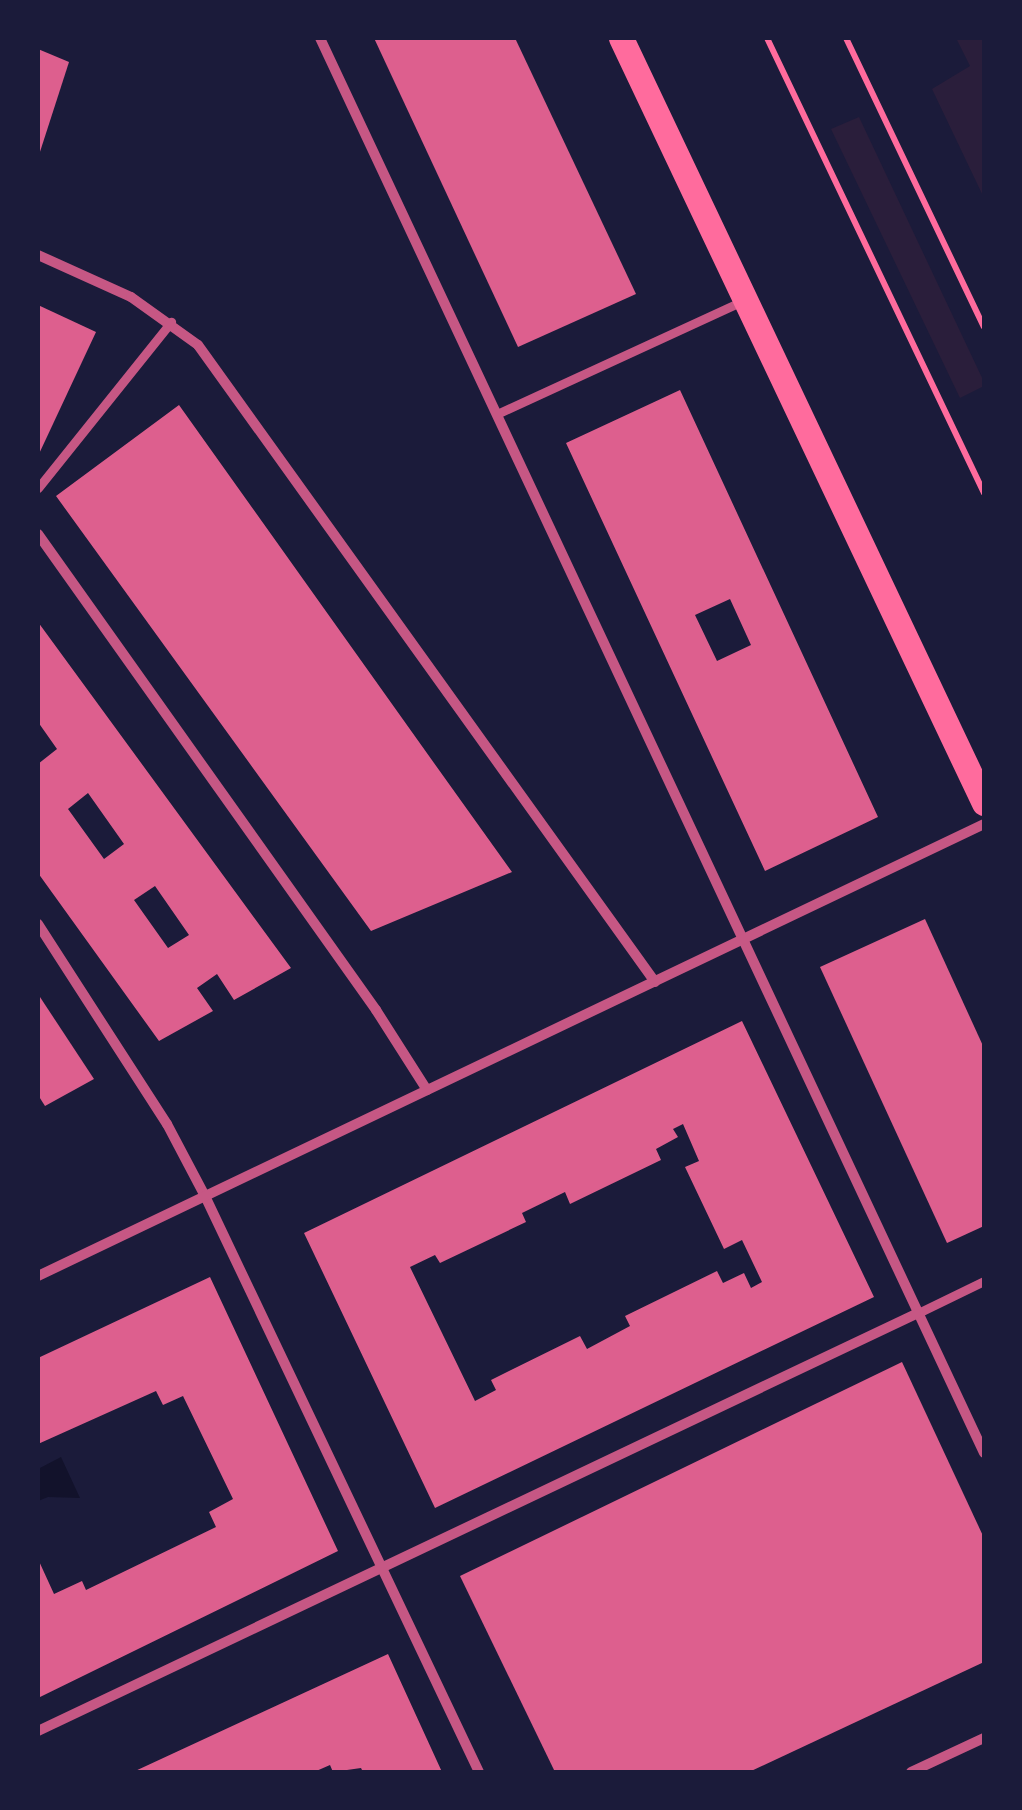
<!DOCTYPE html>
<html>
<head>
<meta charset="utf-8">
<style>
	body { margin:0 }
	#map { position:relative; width:1022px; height:1810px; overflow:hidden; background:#1b1b3a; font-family:"PT Sans",sans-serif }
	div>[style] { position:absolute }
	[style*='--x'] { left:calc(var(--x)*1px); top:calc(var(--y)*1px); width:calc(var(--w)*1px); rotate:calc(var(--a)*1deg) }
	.green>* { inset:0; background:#2a1e3b }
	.water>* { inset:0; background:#12122b }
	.building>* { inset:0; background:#dd5f8e }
	.path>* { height:6px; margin:-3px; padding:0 3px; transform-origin:3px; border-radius:3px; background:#ff6b9d }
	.pedestrian>* { height:9px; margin:-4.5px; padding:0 4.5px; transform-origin:4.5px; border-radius:4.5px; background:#c65784 }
	.minor>* { height:10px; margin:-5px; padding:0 5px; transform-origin:5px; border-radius:5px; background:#c65784 }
	.primary>* { height:25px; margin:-12.5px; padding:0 12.5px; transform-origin:12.5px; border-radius:12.5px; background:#ff6b9d }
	span { translate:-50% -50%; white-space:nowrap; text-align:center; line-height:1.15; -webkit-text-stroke:8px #1b1b3a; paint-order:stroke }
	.frame { position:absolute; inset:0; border:40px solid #1b1b3a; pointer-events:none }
</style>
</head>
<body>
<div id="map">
	<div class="green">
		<i style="clip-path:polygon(956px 38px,984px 38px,984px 198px,932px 89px,970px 66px)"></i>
		<i style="clip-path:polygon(859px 117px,984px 382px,984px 386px,960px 398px,831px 129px)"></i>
	</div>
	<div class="water">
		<i style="clip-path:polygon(61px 1457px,80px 1498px,48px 1497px,38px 1501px,38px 1469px)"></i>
	</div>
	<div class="building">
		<i style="clip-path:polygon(374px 38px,515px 38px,636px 294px,518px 347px)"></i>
		<i style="clip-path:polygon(38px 49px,69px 62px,38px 158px)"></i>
		<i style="clip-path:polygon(38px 305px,96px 332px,38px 456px)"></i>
		<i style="clip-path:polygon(evenodd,680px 390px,878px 817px,765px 871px,566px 443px,680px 390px,730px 599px,751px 645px,717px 661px,695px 615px,730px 599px)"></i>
		<i style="clip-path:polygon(179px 405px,434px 763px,512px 872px,371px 931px,56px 496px)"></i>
		<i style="clip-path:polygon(evenodd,38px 622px,291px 968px,234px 1000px,217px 974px,197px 988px,213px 1011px,159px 1041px,38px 873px,38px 764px,57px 749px,38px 722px,38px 622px,88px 793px,124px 844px,104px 859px,68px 809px,88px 793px,38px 622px,155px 886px,189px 935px,168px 948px,134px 900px,155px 886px)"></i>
		<i style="clip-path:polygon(925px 919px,984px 1048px,984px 1226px,947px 1243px,820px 967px)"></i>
		<i style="clip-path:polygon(38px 994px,94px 1079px,45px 1106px,38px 1095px)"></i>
		<i style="clip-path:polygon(evenodd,742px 1021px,874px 1297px,435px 1508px,304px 1233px,742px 1021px,683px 1124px,699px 1161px,685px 1167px,724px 1249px,742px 1240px,762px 1282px,751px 1288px,744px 1273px,723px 1283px,717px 1271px,625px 1316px,630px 1326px,587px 1349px,580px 1336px,491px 1380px,496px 1390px,475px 1401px,410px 1267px,435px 1255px,440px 1263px,526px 1222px,522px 1213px,565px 1192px,570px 1204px,661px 1160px,656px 1149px,678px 1137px,673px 1129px,683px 1124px)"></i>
		<i style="clip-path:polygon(210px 1277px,338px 1551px,38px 1698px,38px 1559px,54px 1594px,82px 1581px,86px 1590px,216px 1527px,209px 1512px,233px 1499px,183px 1396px,163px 1405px,156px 1391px,38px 1444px,38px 1358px)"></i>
		<i style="clip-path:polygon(902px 1362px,984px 1538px,984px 1662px,749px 1772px,555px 1772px,460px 1576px)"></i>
		<i style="clip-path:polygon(388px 1654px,442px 1772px,363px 1772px,361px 1768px,333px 1772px,330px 1765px,314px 1772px,133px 1772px)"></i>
	</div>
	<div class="path">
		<i style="--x:767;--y:38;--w:504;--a:64.5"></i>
		<i style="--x:846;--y:38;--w:320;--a:64.5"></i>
	</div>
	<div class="pedestrian">
		<i style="--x:499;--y:413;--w:268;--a:-24.7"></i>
		<i style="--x:38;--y:488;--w:213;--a:-51.3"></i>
		<i style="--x:916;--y:1314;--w:76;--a:-25.9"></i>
	</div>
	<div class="minor">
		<i style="--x:320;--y:38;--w:1563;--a:64.86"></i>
		<i style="--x:38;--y:255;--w:102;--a:24.3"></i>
		<i style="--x:131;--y:297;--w:82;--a:35.6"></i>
		<i style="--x:198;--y:345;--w:784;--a:54.34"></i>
		<i style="--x:38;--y:534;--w:584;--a:54.62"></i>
		<i style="--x:376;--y:1010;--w:95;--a:57.5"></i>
		<i style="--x:38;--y:924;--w:238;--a:57.2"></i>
		<i style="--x:167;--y:1124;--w:81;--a:62.2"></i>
		<i style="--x:205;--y:1196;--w:638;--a:64.56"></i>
		<i style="--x:38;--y:1276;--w:1048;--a:-25.54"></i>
		<i style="--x:38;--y:1731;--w:972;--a:-25.41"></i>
		<i style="--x:911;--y:1772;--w:81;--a:-25"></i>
	</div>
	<div class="primary">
		<i style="--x:621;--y:38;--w:847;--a:64.62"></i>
	</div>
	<div class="frame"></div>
</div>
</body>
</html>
